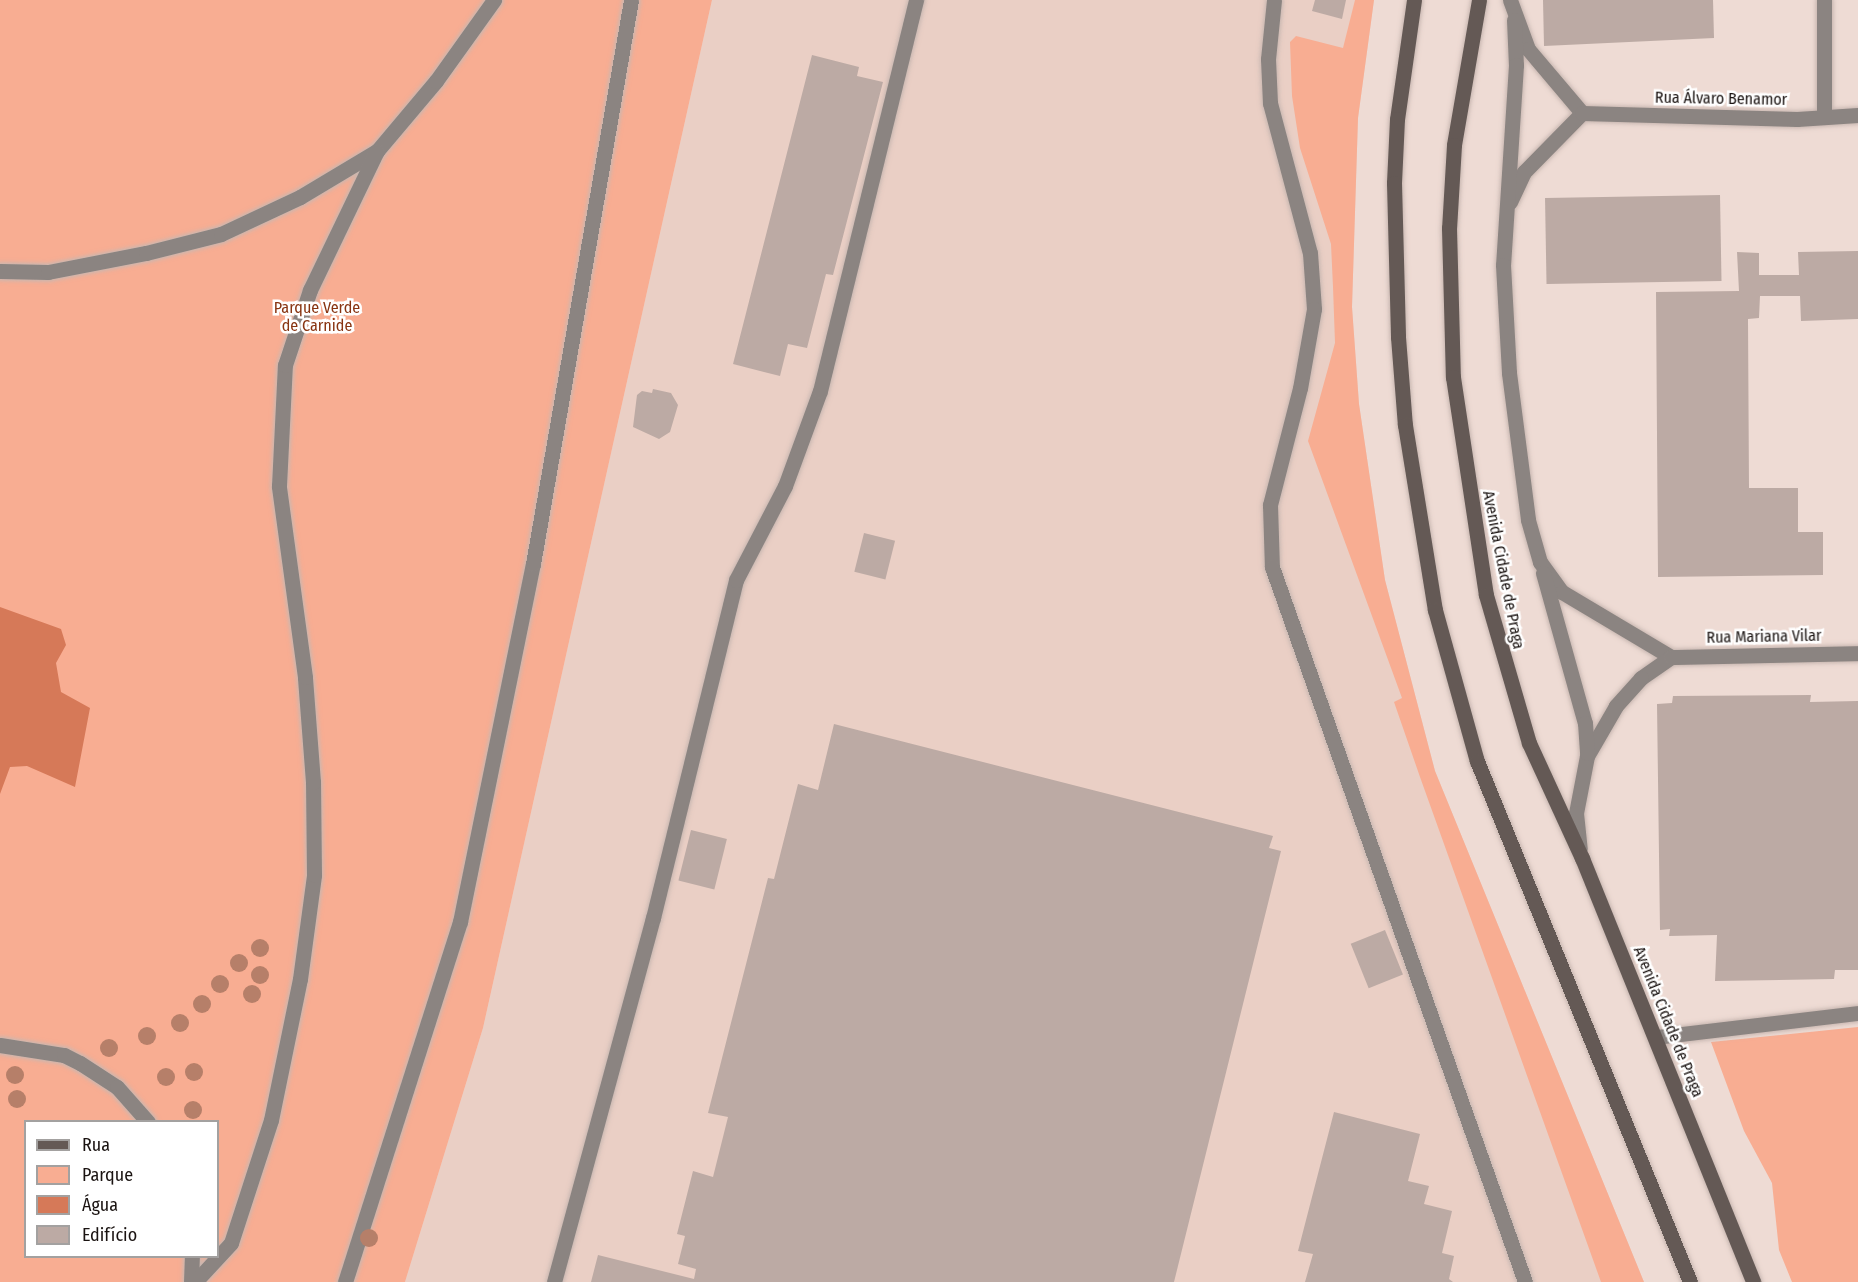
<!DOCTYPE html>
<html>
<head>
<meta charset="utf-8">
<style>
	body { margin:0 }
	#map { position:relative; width:1858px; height:1282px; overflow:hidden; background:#eedbd4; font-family:"Fira Sans Condensed",sans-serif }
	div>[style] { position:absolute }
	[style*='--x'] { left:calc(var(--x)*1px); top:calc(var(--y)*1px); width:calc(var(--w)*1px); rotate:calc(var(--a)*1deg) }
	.built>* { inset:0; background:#eacfc5 }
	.green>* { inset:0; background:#f8ad92 }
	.water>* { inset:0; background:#d67958 }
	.building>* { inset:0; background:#bcaaa4; transform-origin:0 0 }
	.roads { filter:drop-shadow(0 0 2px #c8b7b1) drop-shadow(0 0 2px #c8b7b1) }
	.service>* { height:15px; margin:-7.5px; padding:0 7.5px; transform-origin:7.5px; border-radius:7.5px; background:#8b8481 }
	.pedestrian>* { height:15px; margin:-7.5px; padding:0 7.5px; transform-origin:7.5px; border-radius:7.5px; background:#8b8481 }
	.minor>* { height:15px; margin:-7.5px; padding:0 7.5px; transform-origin:7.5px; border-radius:7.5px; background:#8b8481 }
	.secondary>* { height:15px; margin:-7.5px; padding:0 7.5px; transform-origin:7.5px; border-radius:7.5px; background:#645955 }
	.trees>* { width:18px; height:18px; margin:-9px; border-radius:50%; background:#b67f69 }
	span { translate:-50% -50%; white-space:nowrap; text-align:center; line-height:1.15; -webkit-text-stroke:5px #fff; paint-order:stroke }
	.street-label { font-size:16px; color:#1a1311 }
	.park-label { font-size:16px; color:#883411 }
	.legend { position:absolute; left:24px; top:1120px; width:195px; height:138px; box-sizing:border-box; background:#fff; border:2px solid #a3a1a0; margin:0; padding:8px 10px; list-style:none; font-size:18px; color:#1a1311 }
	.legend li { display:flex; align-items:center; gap:12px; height:30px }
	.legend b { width:30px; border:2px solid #a3a1a0 }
</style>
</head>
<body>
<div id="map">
	<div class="built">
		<i style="clip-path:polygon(712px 0,1374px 0,1358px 118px,1352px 307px,1359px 404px,1385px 580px,1435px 771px,1644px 1282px,405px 1282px,483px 1028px)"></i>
	</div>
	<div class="green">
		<i style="clip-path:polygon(evenodd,0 0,712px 0,483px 1028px,405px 1282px,0 1282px,0 0,26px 1122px,218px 1122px,218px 1256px,26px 1256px,26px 1122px)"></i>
		<i style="clip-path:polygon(1355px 0,1374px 0,1358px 118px,1352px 307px,1359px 404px,1385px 580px,1435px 771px,1644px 1282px,1601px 1282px,1420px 777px,1394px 702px,1402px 698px,1308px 441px,1335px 343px,1333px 287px,1331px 244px,1300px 148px,1292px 96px,1290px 42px,1296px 36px,1343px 48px)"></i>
		<i style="clip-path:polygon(1858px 1027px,1858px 1282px,1792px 1282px,1779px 1250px,1772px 1183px,1744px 1131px,1711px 1042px)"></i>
	</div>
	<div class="water">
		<i style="clip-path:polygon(0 607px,61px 629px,66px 645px,56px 663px,61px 692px,90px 708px,75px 787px,27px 766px,10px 767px,0 794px)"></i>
	</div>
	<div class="building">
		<i style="clip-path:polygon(1315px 0,1346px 0,1342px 19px,1312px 11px)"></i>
		<i style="clip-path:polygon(1543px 0,1713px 0,1714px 38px,1544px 46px)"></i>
		<i style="clip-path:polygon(812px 55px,859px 67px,857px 76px,883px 82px,833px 275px,826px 274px,807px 348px,788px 344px,780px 376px,733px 364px)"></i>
		<i style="left:1720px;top:195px;width:86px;height:175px;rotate:89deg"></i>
		<i style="clip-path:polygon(1858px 251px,1858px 319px,1801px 321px,1800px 296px,1760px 296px,1759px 318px,1748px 319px,1749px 488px,1798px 488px,1798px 532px,1823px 532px,1823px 575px,1658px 577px,1656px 292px,1739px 291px,1737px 252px,1759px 253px,1759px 275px,1799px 275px,1798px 252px)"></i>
		<i style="clip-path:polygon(653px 389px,671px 393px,678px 405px,670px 432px,659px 439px,633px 427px,637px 395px,642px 391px,652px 393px)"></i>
		<i style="left:864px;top:533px;width:32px;height:40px;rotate:14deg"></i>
		<i style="clip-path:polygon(1811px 695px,1810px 702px,1858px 701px,1858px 970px,1835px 970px,1834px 979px,1715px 981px,1717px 935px,1669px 936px,1670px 929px,1660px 930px,1657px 704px,1672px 703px,1673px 696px)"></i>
		<i style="clip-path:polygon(834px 724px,1273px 836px,1269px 848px,1281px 851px,1174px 1282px,591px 1282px,598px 1255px,694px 1279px,696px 1269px,678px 1264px,685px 1236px,677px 1234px,693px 1171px,713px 1177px,728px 1117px,708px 1113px,768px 878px,774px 879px,798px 784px,818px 790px)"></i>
		<i style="left:691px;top:830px;width:37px;height:52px;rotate:14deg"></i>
		<i style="left:1385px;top:930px;width:48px;height:37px;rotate:68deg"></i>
		<i style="clip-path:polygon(1334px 1112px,1420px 1134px,1408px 1181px,1429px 1186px,1424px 1204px,1452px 1211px,1442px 1253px,1454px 1256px,1449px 1279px,1453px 1282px,1305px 1282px,1313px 1254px,1298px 1251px)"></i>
	</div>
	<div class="roads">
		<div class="service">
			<i style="--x:1274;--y:0;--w:59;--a:95.8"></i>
			<i style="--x:1268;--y:59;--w:44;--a:87.4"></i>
			<i style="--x:1270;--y:103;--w:155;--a:75.1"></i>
			<i style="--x:1310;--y:253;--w:56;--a:85.9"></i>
			<i style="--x:1314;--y:309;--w:80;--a:100"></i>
			<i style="--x:1300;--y:388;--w:121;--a:104.4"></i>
			<i style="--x:1270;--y:505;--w:62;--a:88.2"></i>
			<i style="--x:1272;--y:567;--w:758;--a:70.51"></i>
			<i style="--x:1656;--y:1037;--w:203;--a:-6.8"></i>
			<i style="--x:345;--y:1282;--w:378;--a:-72.3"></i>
			<i style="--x:460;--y:922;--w:365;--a:-78.5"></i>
			<i style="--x:533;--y:564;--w:572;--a:-80.14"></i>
			<i style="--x:554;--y:1282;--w:377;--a:-74.8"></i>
			<i style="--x:653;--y:918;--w:348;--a:-76.2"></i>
			<i style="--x:736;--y:580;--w:106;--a:-62.5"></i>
			<i style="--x:785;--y:486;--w:101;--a:-69.8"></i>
			<i style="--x:820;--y:391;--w:403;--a:-76.2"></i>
		</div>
		<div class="pedestrian">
			<i style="--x:0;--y:271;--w:48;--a:1.2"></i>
			<i style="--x:48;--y:272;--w:100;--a:-11"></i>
			<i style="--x:146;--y:253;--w:77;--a:-14.2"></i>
			<i style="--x:221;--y:234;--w:87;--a:-25.1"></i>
			<i style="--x:300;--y:197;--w:90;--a:-30.9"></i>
			<i style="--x:377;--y:151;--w:92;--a:-49.9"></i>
			<i style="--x:436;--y:81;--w:100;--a:-54.4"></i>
			<i style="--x:0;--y:1045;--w:65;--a:8.9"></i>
			<i style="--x:64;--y:1055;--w:18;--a:27"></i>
			<i style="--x:80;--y:1063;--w:44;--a:33"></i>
			<i style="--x:117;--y:1087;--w:47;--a:48.5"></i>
			<i style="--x:191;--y:1282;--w:26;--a:-88"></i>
			<i style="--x:195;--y:1282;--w:53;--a:-47.3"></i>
			<i style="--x:231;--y:1243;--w:129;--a:-72"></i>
			<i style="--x:271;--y:1120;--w:144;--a:-78.4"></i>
			<i style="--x:300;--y:979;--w:105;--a:-82.3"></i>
			<i style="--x:314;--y:875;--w:93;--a:-90.6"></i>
			<i style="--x:313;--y:782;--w:105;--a:-94.4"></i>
			<i style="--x:305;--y:677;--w:193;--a:-97.8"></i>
			<i style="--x:279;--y:486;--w:121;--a:-87.2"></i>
			<i style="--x:285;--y:365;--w:79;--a:-71.6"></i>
			<i style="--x:310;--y:290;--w:154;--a:-64.3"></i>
		</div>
		<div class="minor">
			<i style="--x:1510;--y:0;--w:52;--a:69.8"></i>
			<i style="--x:1528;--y:49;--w:84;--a:49.8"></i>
			<i style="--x:1582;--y:113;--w:83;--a:134.5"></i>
			<i style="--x:1524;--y:172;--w:33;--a:115"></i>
			<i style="--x:1514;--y:20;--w:45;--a:87.5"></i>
			<i style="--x:1516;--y:65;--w:200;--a:93.7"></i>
			<i style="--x:1503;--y:265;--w:108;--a:86.8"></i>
			<i style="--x:1509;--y:373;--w:148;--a:82.6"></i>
			<i style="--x:1528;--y:520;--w:44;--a:74.1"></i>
			<i style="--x:1540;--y:562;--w:37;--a:54"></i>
			<i style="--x:1562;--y:592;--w:127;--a:30.8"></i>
			<i style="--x:1671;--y:657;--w:37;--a:145"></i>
			<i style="--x:1641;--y:678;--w:38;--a:132"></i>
			<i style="--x:1616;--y:706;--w:58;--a:120.1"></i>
			<i style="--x:1587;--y:756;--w:58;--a:100.9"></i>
			<i style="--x:1576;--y:813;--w:36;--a:84"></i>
			<i style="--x:1582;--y:113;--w:215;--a:1.6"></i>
			<i style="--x:1797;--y:119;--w:61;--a:-3.8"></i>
			<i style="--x:1824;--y:117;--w:117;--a:-90"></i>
			<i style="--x:1543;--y:573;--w:156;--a:74.4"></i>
			<i style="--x:1585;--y:723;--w:30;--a:86"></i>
			<i style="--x:1671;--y:657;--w:187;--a:-1.2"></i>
		</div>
		<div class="secondary">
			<i style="--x:1414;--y:0;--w:120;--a:98.1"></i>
			<i style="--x:1397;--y:119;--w:64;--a:92.7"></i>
			<i style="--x:1394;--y:183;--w:154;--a:88.5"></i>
			<i style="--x:1398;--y:337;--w:88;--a:85.5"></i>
			<i style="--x:1405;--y:425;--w:187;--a:80.8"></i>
			<i style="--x:1435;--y:610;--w:157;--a:74.5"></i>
			<i style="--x:1477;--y:761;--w:563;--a:67.76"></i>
			<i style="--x:1479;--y:0;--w:147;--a:99.8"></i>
			<i style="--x:1454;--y:145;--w:83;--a:93.4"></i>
			<i style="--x:1449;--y:228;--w:149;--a:88.5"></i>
			<i style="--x:1453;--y:377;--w:220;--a:81.4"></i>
			<i style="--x:1486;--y:595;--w:154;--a:73.8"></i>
			<i style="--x:1529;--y:743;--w:127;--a:65.3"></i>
			<i style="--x:1582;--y:858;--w:457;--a:68"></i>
		</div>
	</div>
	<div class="trees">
		<i style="left:260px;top:948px"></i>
		<i style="left:239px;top:963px"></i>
		<i style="left:260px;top:975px"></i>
		<i style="left:220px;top:984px"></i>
		<i style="left:252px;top:994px"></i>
		<i style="left:202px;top:1004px"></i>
		<i style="left:180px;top:1023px"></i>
		<i style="left:147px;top:1036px"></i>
		<i style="left:109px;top:1048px"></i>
		<i style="left:194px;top:1072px"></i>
		<i style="left:15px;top:1075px"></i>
		<i style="left:166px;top:1077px"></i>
		<i style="left:17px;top:1099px"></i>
		<i style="left:193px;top:1110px"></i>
		<i style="left:369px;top:1238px"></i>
	</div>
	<div class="street-label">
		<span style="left:1721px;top:99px;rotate:1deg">Rua Álvaro Benamor</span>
		<span style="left:1503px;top:570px;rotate:79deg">Avenida Cidade de Praga</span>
		<span style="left:1764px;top:637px;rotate:-1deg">Rua Mariana Vilar</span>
		<span style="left:1668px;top:1022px;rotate:68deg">Avenida Cidade de Praga</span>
	</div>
	<div class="park-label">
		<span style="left:317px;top:317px">Parque Verde<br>de Carnide</span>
	</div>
	<ul class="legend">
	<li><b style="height:8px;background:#645955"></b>Rua</li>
	<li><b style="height:16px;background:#f8ad92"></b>Parque</li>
	<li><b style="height:16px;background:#d67958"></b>Água</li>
	<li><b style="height:16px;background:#bcaaa4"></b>Edifício</li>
	</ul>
</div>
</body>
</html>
